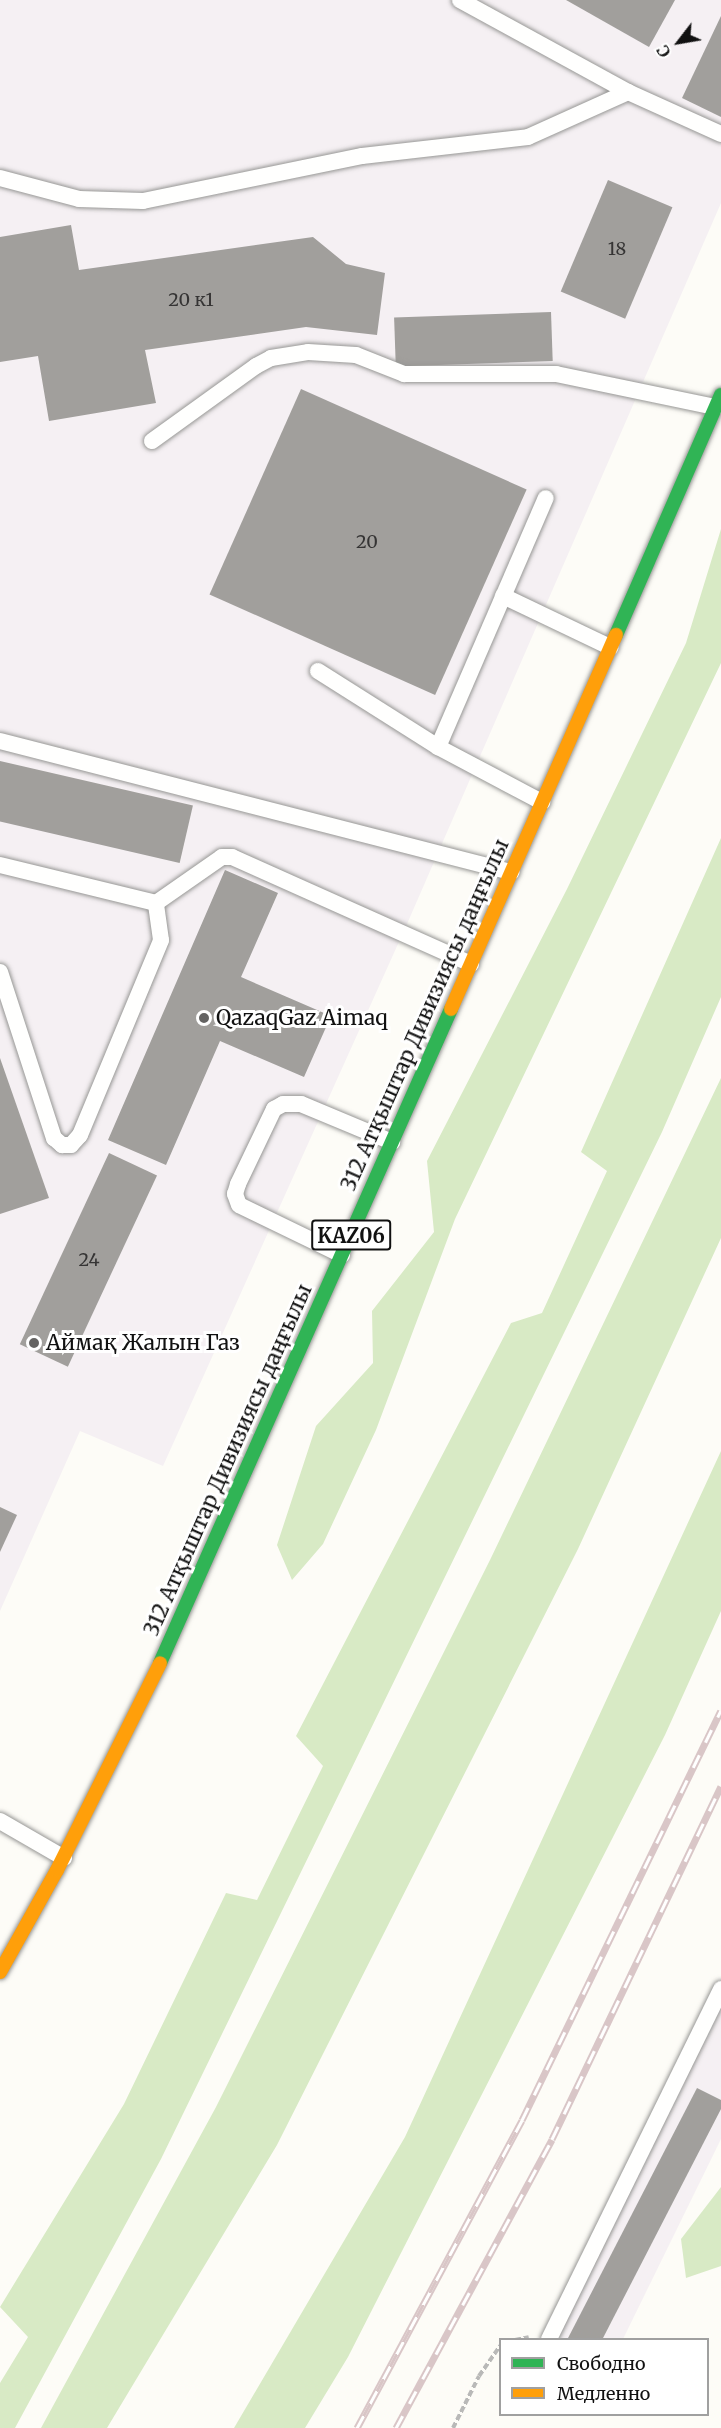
<!DOCTYPE html>
<html>
<head>
<meta charset="utf-8">
<style>
	body { margin:0 }
	#map { position:relative; width:721px; height:2428px; overflow:hidden; background:#fdfcf7; font-family:Merriweather,serif }
	div>[style] { position:absolute }
	[style*='--x'] { left:calc(var(--x)*1px); top:calc(var(--y)*1px); width:calc(var(--w)*1px); rotate:calc(var(--a)*1deg) }
	.industrial>* { inset:0; background:#f5f0f3 }
	.forest>* { inset:0; background:#d8eac5 }
	.building>* { inset:0; background:#a19f9c; transform-origin:0 0 }
	.path>* { height:4px; margin-top:-2px; transform-origin:0; background:repeating-linear-gradient(90deg,#b9b9b8 0 6px,transparent 0 9px) }
	.roads { filter:drop-shadow(0 0 2px #979795) drop-shadow(0 0 2px #979795) }
	.lane>* { height:16px; margin:-8px; padding:0 8px; transform-origin:8px; border-radius:8px; background:#fffffe }
	.fast>* { height:14px; margin:-7px; padding:0 7px; transform-origin:7px; border-radius:7px; background:#30b455 }
	.slow>* { height:14px; margin:-7px; padding:0 7px; transform-origin:7px; border-radius:7px; background:#ff9f0a }
	.rail>* { height:7px; margin-top:-3.5px; transform-origin:0; background:repeating-linear-gradient(90deg,#fff 0 14px,#d9c6c7 0 28px); box-sizing:border-box; border-block:2px solid #d9c6c7 }
	.dots>* { width:16px; height:16px; translate:-50% -50%; box-sizing:border-box; border:3px solid #fff; border-radius:50% }
	span { translate:-50% -50%; white-space:nowrap; text-align:center; line-height:1.15; -webkit-text-stroke:6px #fff; paint-order:stroke }
	.number-label { font-size:18px; color:#353434 }
	.number-label span { -webkit-text-stroke-width:0 }
	.shield-label span { padding:2px 4px; background:#fff; border:2px solid; border-radius:4px; -webkit-text-stroke-width:0 }
	.shield-label { font-size:20px; color:#111; font-weight:700 }
	.street-label { font-size:21px; color:#111 }
	.poi-label { font-size:21px; color:#111 }
	.left { translate:0 -50%; text-align:left }
	.legend { position:absolute; left:499px; top:2338px; width:210px; height:78px; box-sizing:border-box; background:#fff; border:2px solid #a0a0a0; margin:0; padding:8px 10px; list-style:none; font-size:18px; color:#111 }
	.legend li { display:flex; align-items:center; gap:12px; height:30px }
	.legend b { width:30px; border:2px solid #a0a0a0 }
	.north { position:absolute; left:649px; top:12px; width:60px; height:60px; -webkit-text-stroke:4px #fff; paint-order:stroke; rotate:239deg; font-size:16px; font-weight:700; line-height:24px; text-align:center; color:#111 }
	.north::after { content:''; display:block; margin:auto; width:21px; height:27px; background:#111; clip-path:polygon(50% 0,100% 100%,50% 72%,0 100%) }
</style>
</head>
<body>
<div id="map">
	<div class="industrial">
		<i style="clip-path:polygon(0 0,721px 0,721px 203px,407px 924px,163px 1466px,80px 1431px,0 1611px)"></i>
		<i style="clip-path:polygon(721px 1989px,721px 2139px,623px 2339px,550px 2340px)"></i>
	</div>
	<div class="forest">
		<i style="clip-path:polygon(721px 529px,721px 663px,455px 1219px,376px 1430px,323px 1544px,292px 1580px,277px 1545px,316px 1426px,373px 1363px,372px 1311px,434px 1232px,427px 1161px,567px 889px,686px 643px)"></i>
		<i style="clip-path:polygon(721px 838px,721px 997px,662px 1132px,161px 2159px,15px 2428px,0 2428px,0 2383px,28px 2337px,0 2307px,124px 2104px,226px 1893px,257px 1900px,323px 1766px,296px 1736px,511px 1323px,542px 1313px,607px 1171px,581px 1152px)"></i>
		<i style="clip-path:polygon(721px 1078px,721px 1238px,578px 1549px,277px 2145px,107px 2428px,41px 2428px,216px 2107px,490px 1560px)"></i>
		<i style="clip-path:polygon(721px 1451px,721px 1611px,665px 1735px,348px 2357px,305px 2428px,234px 2428px,405px 2137px)"></i>
		<i style="clip-path:polygon(721px 2187px,721px 2266px,686px 2278px,681px 2239px)"></i>
	</div>
	<div class="building">
		<i style="clip-path:polygon(566px 0,675px 0,649px 47px)"></i>
		<i style="clip-path:polygon(721px 16px,721px 117px,682px 98px)"></i>
		<i style="left:608px;top:180px;width:70px;height:121px;rotate:23deg"></i>
		<i style="clip-path:polygon(71px 225px,79px 270px,313px 237px,346px 264px,385px 273px,377px 335px,306px 327px,145px 350px,156px 403px,49px 421px,38px 356px,0 362px,0 237px)"></i>
		<i style="left:551px;top:312px;width:49px;height:157px;rotate:88deg"></i>
		<i style="left:301px;top:389px;width:247px;height:225px;rotate:24deg"></i>
		<i style="left:0;top:761px;width:198px;height:59px;rotate:13deg"></i>
		<i style="clip-path:polygon(225px 870px,278px 893px,241px 977px,331px 1016px,304px 1077px,220px 1041px,166px 1165px,108px 1140px)"></i>
		<i style="clip-path:polygon(0 1058px,49px 1198px,0 1214px)"></i>
		<i style="left:109px;top:1153px;width:53px;height:211px;rotate:25deg"></i>
		<i style="clip-path:polygon(0 1507px,17px 1515px,0 1552px)"></i>
		<i style="clip-path:polygon(697px 2088px,721px 2100px,721px 2109px,602px 2340px,567px 2340px)"></i>
	</div>
	<div class="path">
		<i style="--x:515;--y:2340;--w:14;--a:-12"></i>
		<i style="--x:453;--y:2428;--w:58;--a:-63.4"></i>
		<i style="--x:479;--y:2376;--w:37;--a:-55"></i>
	</div>
	<div class="roads">
		<div class="lane">
			<i style="--x:460;--y:0;--w:192;--a:28.7"></i>
			<i style="--x:0;--y:178;--w:82;--a:14.9"></i>
			<i style="--x:79;--y:199;--w:64;--a:1.8"></i>
			<i style="--x:143;--y:201;--w:224;--a:-11.6"></i>
			<i style="--x:362;--y:156;--w:167;--a:-6.5"></i>
			<i style="--x:528;--y:137;--w:110;--a:-24.2"></i>
			<i style="--x:628;--y:92;--w:102;--a:24.3"></i>
			<i style="--x:152;--y:441;--w:128;--a:-35.8"></i>
			<i style="--x:256;--y:366;--w:17;--a:-28"></i>
			<i style="--x:271;--y:358;--w:37;--a:-9"></i>
			<i style="--x:308;--y:352;--w:48;--a:3.6"></i>
			<i style="--x:356;--y:355;--w:52;--a:21.6"></i>
			<i style="--x:404;--y:374;--w:152;--a:0"></i>
			<i style="--x:556;--y:374;--w:163;--a:11.7"></i>
			<i style="--x:503;--y:596;--w:119;--a:25.5"></i>
			<i style="--x:318;--y:671;--w:142;--a:32.3"></i>
			<i style="--x:438;--y:747;--w:118;--a:27.9"></i>
			<i style="--x:0;--y:741;--w:528;--a:14.38"></i>
			<i style="--x:438;--y:747;--w:271;--a:-66.6"></i>
			<i style="--x:0;--y:865;--w:161;--a:13.7"></i>
			<i style="--x:156;--y:903;--w:80;--a:-34.9"></i>
			<i style="--x:222;--y:857;--w:10;--a:0"></i>
			<i style="--x:232;--y:857;--w:262;--a:24.1"></i>
			<i style="--x:0;--y:972;--w:175;--a:72"></i>
			<i style="--x:54;--y:1138;--w:11;--a:41"></i>
			<i style="--x:62;--y:1145;--w:9;--a:0"></i>
			<i style="--x:71;--y:1145;--w:13;--a:-48"></i>
			<i style="--x:80;--y:1135;--w:211;--a:-67.4"></i>
			<i style="--x:161;--y:940;--w:37;--a:-98"></i>
			<i style="--x:342;--y:1255;--w:114;--a:-154.1"></i>
			<i style="--x:239;--y:1205;--w:12;--a:-110"></i>
			<i style="--x:235;--y:1194;--w:10;--a:-73"></i>
			<i style="--x:238;--y:1184;--w:83;--a:-64.4"></i>
			<i style="--x:274;--y:1109;--w:10;--a:-29"></i>
			<i style="--x:283;--y:1104;--w:18;--a:0"></i>
			<i style="--x:301;--y:1104;--w:99;--a:22.7"></i>
			<i style="--x:0;--y:1821;--w:74;--a:30"></i>
			<i style="--x:549;--y:2339;--w:390;--a:-63.8"></i>
		</div>
		<div class="fast">
			<i style="--x:616;--y:635;--w:262;--a:-66.4"></i>
			<i style="--x:160;--y:1663;--w:716;--a:-66.01"></i>
		</div>
		<div class="slow">
			<i style="--x:451;--y:1009;--w:409;--a:-66.2"></i>
			<i style="--x:0;--y:1972;--w:117;--a:-60.8"></i>
			<i style="--x:57;--y:1870;--w:231;--a:-63.5"></i>
		</div>
	</div>
	<div class="rail">
		<i style="--x:357;--y:2428;--w:349;--a:-61.8"></i>
		<i style="--x:522;--y:2120;--w:455;--a:-64.1"></i>
		<i style="--x:396;--y:2428;--w:328;--a:-61.6"></i>
		<i style="--x:552;--y:2139;--w:391;--a:-64.4"></i>
	</div>
	<div class="dots">
		<i style="left:204px;top:1018px;background:#646362"></i>
		<i style="left:34px;top:1343px;background:#646362"></i>
	</div>
	<div class="number-label">
		<span style="left:617px;top:249px">18</span>
		<span style="left:191px;top:300px">20 к1</span>
		<span style="left:367px;top:542px">20</span>
		<span style="left:89px;top:1260px">24</span>
	</div>
	<div class="shield-label">
		<span style="left:351px;top:1235px">KАZ06</span>
	</div>
	<div class="street-label">
		<span style="left:425px;top:1015px;rotate:-66deg">312 Атқыштар Дивизиясы даңғылы</span>
		<span style="left:228px;top:1460px;rotate:-66deg">312 Атқыштар Дивизиясы даңғылы</span>
	</div>
	<div class="poi-label">
		<span class="left" style="left:216px;top:1018px">QazaqGaz Aimaq</span>
		<span class="left" style="left:46px;top:1343px">Аймақ Жалын Газ</span>
	</div>
	<ul class="legend">
	<li><b style="height:8px;background:#30b455"></b>Свободно</li>
	<li><b style="height:8px;background:#ff9f0a"></b>Медленно</li>
	</ul>
	<div class="north">С</div>
</div>
</body>
</html>
